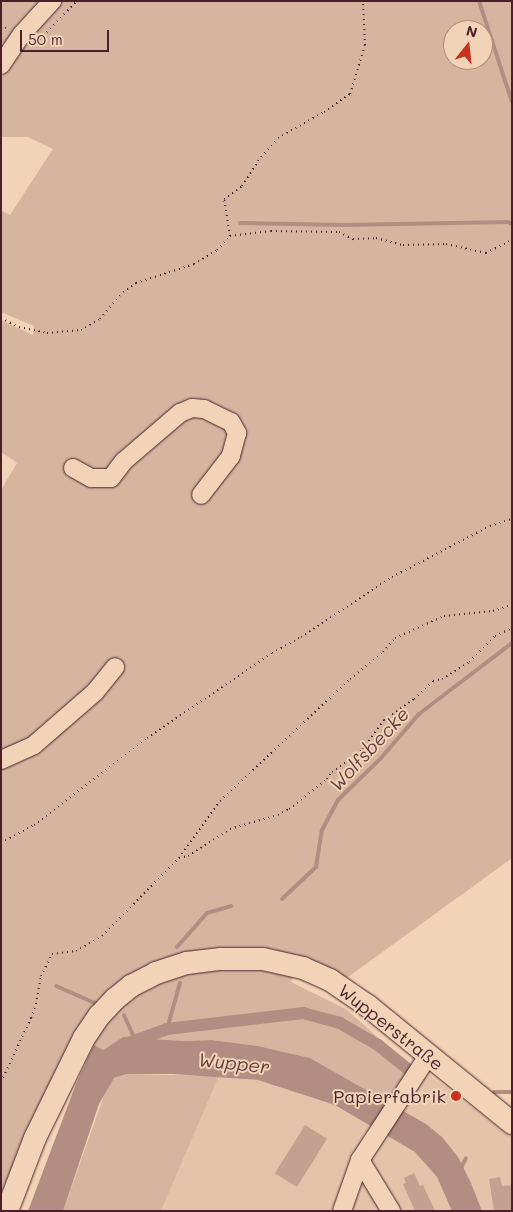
<!DOCTYPE html>
<html>
<head>
<meta charset="utf-8">
<style>
	body { margin:0 }
	#map { position:relative; width:513px; height:1212px; overflow:hidden; background:#f1d3b7; font-family:Mali,sans-serif }
	div>[style] { position:absolute }
	[style*='--x'] { left:calc(var(--x)*1px); top:calc(var(--y)*1px); width:calc(var(--w)*1px); rotate:calc(var(--a)*1deg) }
	.built>* { inset:0; background:#e3c4ab }
	.green>* { inset:0; background:#d6b5a0 }
	.water>* { inset:0; background:#b18e81 }
	.stream>* { height:4px; margin:-2px; padding:0 2px; transform-origin:2px; border-radius:2px; background:#b18e81 }
	.canal>* { height:12px; margin:-6px; padding:0 6px; transform-origin:6px; border-radius:6px; background:#b18e81 }
	.building>* { inset:0; background:#c3a190; transform-origin:0 0 }
	.path>* { height:2px; margin-top:-1px; transform-origin:0; background:repeating-linear-gradient(90deg,#4a1f2b 0 1px,transparent 0 5px) }
	.roads { filter:drop-shadow(0 0 1px #4a1f2b) drop-shadow(0 0 1px #4a1f2b) }
	.minor>* { height:18px; margin:-9px; padding:0 9px; transform-origin:9px; border-radius:9px; background:#f1d3b7 }
	.major>* { height:22px; margin:-11px; padding:0 11px; transform-origin:11px; border-radius:11px; background:#f1d3b7 }
	.dots>* { width:14px; height:14px; translate:-50% -50%; box-sizing:border-box; border:2px solid #f1d3b7; border-radius:50% }
	span { translate:-50% -50%; white-space:nowrap; text-align:center; line-height:1.15; -webkit-text-stroke:4px #f1d3b7; paint-order:stroke }
	.street-label { font-size:18px; color:#4a1f2b }
	.poi-label { font-size:18px; color:#4a1f2b }
	.right { translate:-100% -50%; text-align:right }
	.water-label { font-size:19px; color:#643b40; font-style:italic }
	.frame { position:absolute; inset:0; border:2px solid #4a1f2b; pointer-events:none }
	.north { position:absolute; left:443px; top:20px; width:50px; height:50px; box-sizing:border-box; background:#f1d3b7; border:1px solid #ae8b7f; border-radius:50%; rotate:16deg; font-size:14px; font-weight:700; line-height:20px; text-align:center; color:#4a1f2b }
	.north::after { content:''; display:block; margin:auto; width:18px; height:22px; background:#c8321e; clip-path:polygon(50% 0,100% 100%,50% 72%,0 100%) }
	.scale { position:absolute; left:20px; top:30px; width:89px; height:22px; box-sizing:border-box; border:2px solid #4a1f2b; border-top:0; padding-left:6px; font-size:15px; line-height:18px; white-space:nowrap; color:#4a1f2b; -webkit-text-stroke:4px #f1d3b7; paint-order:stroke }
</style>
</head>
<body>
<div id="map">
	<div class="built">
		<i style="clip-path:polygon(426px 1072px,512px 1138px,512px 1211px,161px 1211px,219px 1076px,258px 1080px,277px 1085px,335px 1105px,385px 1133px)"></i>
	</div>
	<div class="green">
		<i style="clip-path:polygon(1px 1px,42px 1px,1px 58px)"></i>
		<i style="clip-path:polygon(evenodd,59px 1px,512px 1px,512px 858px,344px 980px,299px 960px,291px 982px,346px 1009px,411px 1067px,387px 1102px,310px 1058px,258px 1046px,212px 1040px,184px 1041px,123px 1037px,103px 1050px,93px 1045px,85px 1064px,70px 1063px,1px 1211px,1px 490px,17px 463px,1px 452px,1px 320px,33px 335px,34px 326px,1px 312px,1px 210px,10px 215px,53px 149px,28px 137px,1px 137px,1px 78px,59px 1px,453px 30px,483px 30px,483px 60px,453px 60px,453px 30px)"></i>
		<i style="clip-path:polygon(127px 1074px,219px 1076px,161px 1211px,63px 1211px,107px 1087px,114px 1078px)"></i>
	</div>
	<div class="water">
		<i style="clip-path:polygon(123px 1037px,184px 1041px,212px 1040px,258px 1046px,310px 1058px,426px 1124px,442px 1137px,458px 1157px,471px 1183px,482px 1211px,452px 1211px,437px 1177px,415px 1152px,335px 1105px,258px 1080px,172px 1074px,127px 1074px,114px 1078px,99px 1104px,63px 1211px,28px 1211px,76px 1084px,94px 1045px,103px 1050px)"></i>
	</div>
	<div class="stream">
		<i style="--x:479;--y:1;--w:106;--a:71.9"></i>
		<i style="--x:240;--y:223;--w:103;--a:1.1"></i>
		<i style="--x:343;--y:225;--w:165;--a:-1"></i>
		<i style="--x:508;--y:222;--w:4;--a:27"></i>
		<i style="--x:282;--y:899;--w:47;--a:-43.3"></i>
		<i style="--x:316;--y:867;--w:37;--a:-81"></i>
		<i style="--x:322;--y:830;--w:34;--a:-62"></i>
		<i style="--x:338;--y:800;--w:60;--a:-44.3"></i>
		<i style="--x:381;--y:758;--w:58;--a:-49.2"></i>
		<i style="--x:419;--y:714;--w:117;--a:-37.4"></i>
		<i style="--x:177;--y:947;--w:45;--a:-48.6"></i>
		<i style="--x:207;--y:913;--w:25;--a:-16"></i>
		<i style="--x:56;--y:986;--w:45;--a:23.7"></i>
		<i style="--x:124;--y:1015;--w:27;--a:66"></i>
		<i style="--x:167;--y:1029;--w:48;--a:-74.2"></i>
		<i style="--x:494;--y:1092;--w:18;--a:0"></i>
		<i style="--x:460;--y:1170;--w:13;--a:-63"></i>
	</div>
	<div class="canal">
		<i style="--x:126;--y:1044;--w:44;--a:-20.1"></i>
		<i style="--x:167;--y:1029;--w:137;--a:-6.7"></i>
		<i style="--x:303;--y:1013;--w:38;--a:15"></i>
		<i style="--x:340;--y:1023;--w:44;--a:30.1"></i>
		<i style="--x:378;--y:1045;--w:40;--a:39"></i>
	</div>
	<div class="building">
		<i style="left:305px;top:1125px;width:26px;height:57px;rotate:32deg"></i>
		<i style="clip-path:polygon(414px 1173px,420px 1186px,423px 1185px,435px 1211px,415px 1211px,403px 1184px,406px 1183px,404px 1178px)"></i>
		<i style="clip-path:polygon(500px 1177px,502px 1186px,512px 1185px,512px 1211px,494px 1211px,489px 1179px)"></i>
	</div>
	<div class="path">
		<i style="--x:1;--y:25;--w:8;--a:30"></i>
		<i style="--x:34;--y:42;--w:2;--a:27"></i>
		<i style="--x:36;--y:43;--w:59;--a:-45.7"></i>
		<i style="--x:230;--y:236;--w:37;--a:-99"></i>
		<i style="--x:224;--y:199;--w:22;--a:-36"></i>
		<i style="--x:242;--y:186;--w:30;--a:-57"></i>
		<i style="--x:258;--y:161;--w:30;--a:-49"></i>
		<i style="--x:278;--y:138;--w:53;--a:-29.5"></i>
		<i style="--x:324;--y:112;--w:32;--a:-35"></i>
		<i style="--x:350;--y:94;--w:51;--a:-73"></i>
		<i style="--x:365;--y:45;--w:44;--a:-92.6"></i>
		<i style="--x:1;--y:318;--w:20;--a:27"></i>
		<i style="--x:19;--y:327;--w:29;--a:12"></i>
		<i style="--x:47;--y:333;--w:34;--a:-5"></i>
		<i style="--x:81;--y:330;--w:22;--a:-30"></i>
		<i style="--x:100;--y:319;--w:35;--a:-50"></i>
		<i style="--x:123;--y:292;--w:16;--a:-35"></i>
		<i style="--x:136;--y:283;--w:61;--a:-18.1"></i>
		<i style="--x:194;--y:264;--w:27;--a:-31"></i>
		<i style="--x:217;--y:250;--w:19;--a:-47"></i>
		<i style="--x:230;--y:236;--w:41;--a:-7"></i>
		<i style="--x:271;--y:231;--w:68;--a:0.8"></i>
		<i style="--x:339;--y:232;--w:16;--a:27"></i>
		<i style="--x:353;--y:239;--w:23;--a:-2"></i>
		<i style="--x:376;--y:238;--w:28;--a:15"></i>
		<i style="--x:403;--y:245;--w:43;--a:-1.3"></i>
		<i style="--x:446;--y:244;--w:41;--a:12.7"></i>
		<i style="--x:486;--y:253;--w:29;--a:-27"></i>
		<i style="--x:1;--y:843;--w:38;--a:-29"></i>
		<i style="--x:34;--y:825;--w:143;--a:-37.6"></i>
		<i style="--x:147;--y:738;--w:151;--a:-34.2"></i>
		<i style="--x:272;--y:653;--w:33;--a:-29"></i>
		<i style="--x:301;--y:637;--w:109;--a:-33.4"></i>
		<i style="--x:392;--y:577;--w:110;--a:-27.5"></i>
		<i style="--x:490;--y:526;--w:23;--a:-18"></i>
		<i style="--x:179;--y:858;--w:9;--a:-13"></i>
		<i style="--x:188;--y:856;--w:50;--a:-32.7"></i>
		<i style="--x:230;--y:829;--w:50;--a:-16.3"></i>
		<i style="--x:278;--y:815;--w:13;--a:-29"></i>
		<i style="--x:289;--y:809;--w:48;--a:-38.3"></i>
		<i style="--x:327;--y:779;--w:9;--a:-54"></i>
		<i style="--x:332;--y:772;--w:39;--a:-37"></i>
		<i style="--x:363;--y:749;--w:36;--a:-54"></i>
		<i style="--x:384;--y:720;--w:37;--a:-35"></i>
		<i style="--x:414;--y:699;--w:26;--a:-43"></i>
		<i style="--x:433;--y:681;--w:9;--a:-13"></i>
		<i style="--x:442;--y:679;--w:32;--a:-32"></i>
		<i style="--x:469;--y:662;--w:37;--a:-45"></i>
		<i style="--x:495;--y:636;--w:19;--a:-25"></i>
		<i style="--x:1;--y:1082;--w:71;--a:-64.9"></i>
		<i style="--x:31;--y:1018;--w:15;--a:-70"></i>
		<i style="--x:36;--y:1004;--w:28;--a:-80"></i>
		<i style="--x:41;--y:976;--w:25;--a:-63"></i>
		<i style="--x:52;--y:954;--w:24;--a:-7"></i>
		<i style="--x:76;--y:951;--w:30;--a:-30"></i>
		<i style="--x:102;--y:936;--w:110;--a:-45.4"></i>
		<i style="--x:179;--y:858;--w:70;--a:-54.3"></i>
		<i style="--x:220;--y:801;--w:178;--a:-43.2"></i>
		<i style="--x:350;--y:679;--w:43;--a:-39.3"></i>
		<i style="--x:383;--y:652;--w:18;--a:-49"></i>
		<i style="--x:395;--y:638;--w:54;--a:-24.2"></i>
		<i style="--x:444;--y:616;--w:49;--a:-5.8"></i>
		<i style="--x:493;--y:611;--w:20;--a:-18"></i>
	</div>
	<div class="roads">
		<div class="minor">
			<i style="--x:1;--y:65;--w:37;--a:-56"></i>
			<i style="--x:22;--y:34;--w:45;--a:-47.7"></i>
			<i style="--x:73;--y:468;--w:21;--a:29"></i>
			<i style="--x:91;--y:478;--w:20;--a:0"></i>
			<i style="--x:111;--y:478;--w:21;--a:-53"></i>
			<i style="--x:124;--y:461;--w:74;--a:-40.6"></i>
			<i style="--x:180;--y:413;--w:13;--a:-23"></i>
			<i style="--x:192;--y:408;--w:12;--a:5"></i>
			<i style="--x:204;--y:409;--w:30;--a:26"></i>
			<i style="--x:231;--y:422;--w:13;--a:61"></i>
			<i style="--x:237;--y:433;--w:24;--a:105"></i>
			<i style="--x:231;--y:456;--w:49;--a:127.6"></i>
			<i style="--x:1;--y:760;--w:36;--a:-24"></i>
			<i style="--x:34;--y:745;--w:81;--a:-41"></i>
			<i style="--x:95;--y:692;--w:32;--a:-51"></i>
			<i style="--x:360;--y:1160;--w:60;--a:58.7"></i>
			<i style="--x:342;--y:1211;--w:54;--a:-70.6"></i>
			<i style="--x:360;--y:1160;--w:124;--a:-56.8"></i>
		</div>
		<div class="major">
			<i style="--x:7;--y:1211;--w:78;--a:-69"></i>
			<i style="--x:35;--y:1138;--w:111;--a:-63.9"></i>
			<i style="--x:84;--y:1038;--w:27;--a:-56"></i>
			<i style="--x:99;--y:1016;--w:23;--a:-47"></i>
			<i style="--x:115;--y:999;--w:21;--a:-39"></i>
			<i style="--x:131;--y:986;--w:28;--a:-27"></i>
			<i style="--x:156;--y:973;--w:33;--a:-18"></i>
			<i style="--x:187;--y:963;--w:34;--a:-7"></i>
			<i style="--x:221;--y:959;--w:42;--a:0"></i>
			<i style="--x:263;--y:959;--w:41;--a:12.7"></i>
			<i style="--x:303;--y:968;--w:30;--a:24"></i>
			<i style="--x:330;--y:980;--w:46;--a:34.4"></i>
			<i style="--x:368;--y:1006;--w:186;--a:39.1"></i>
		</div>
	</div>
	<div class="dots">
		<i style="left:456px;top:1096px;background:#c8321e"></i>
	</div>
	<div class="street-label">
		<span style="left:391px;top:1027px;rotate:38deg">Wupperstraße</span>
	</div>
	<div class="poi-label">
		<span class="right" style="left:446px;top:1096px">Papierfabrik</span>
	</div>
	<div class="water-label">
		<span style="left:369px;top:749px;rotate:-47deg">Wolfsbecke</span>
		<span style="left:234px;top:1063px;rotate:6deg">Wupper</span>
	</div>
	<div class="frame"></div>
	<div class="north">N</div>
	<div class="scale">50 m</div>
</div>
</body>
</html>
